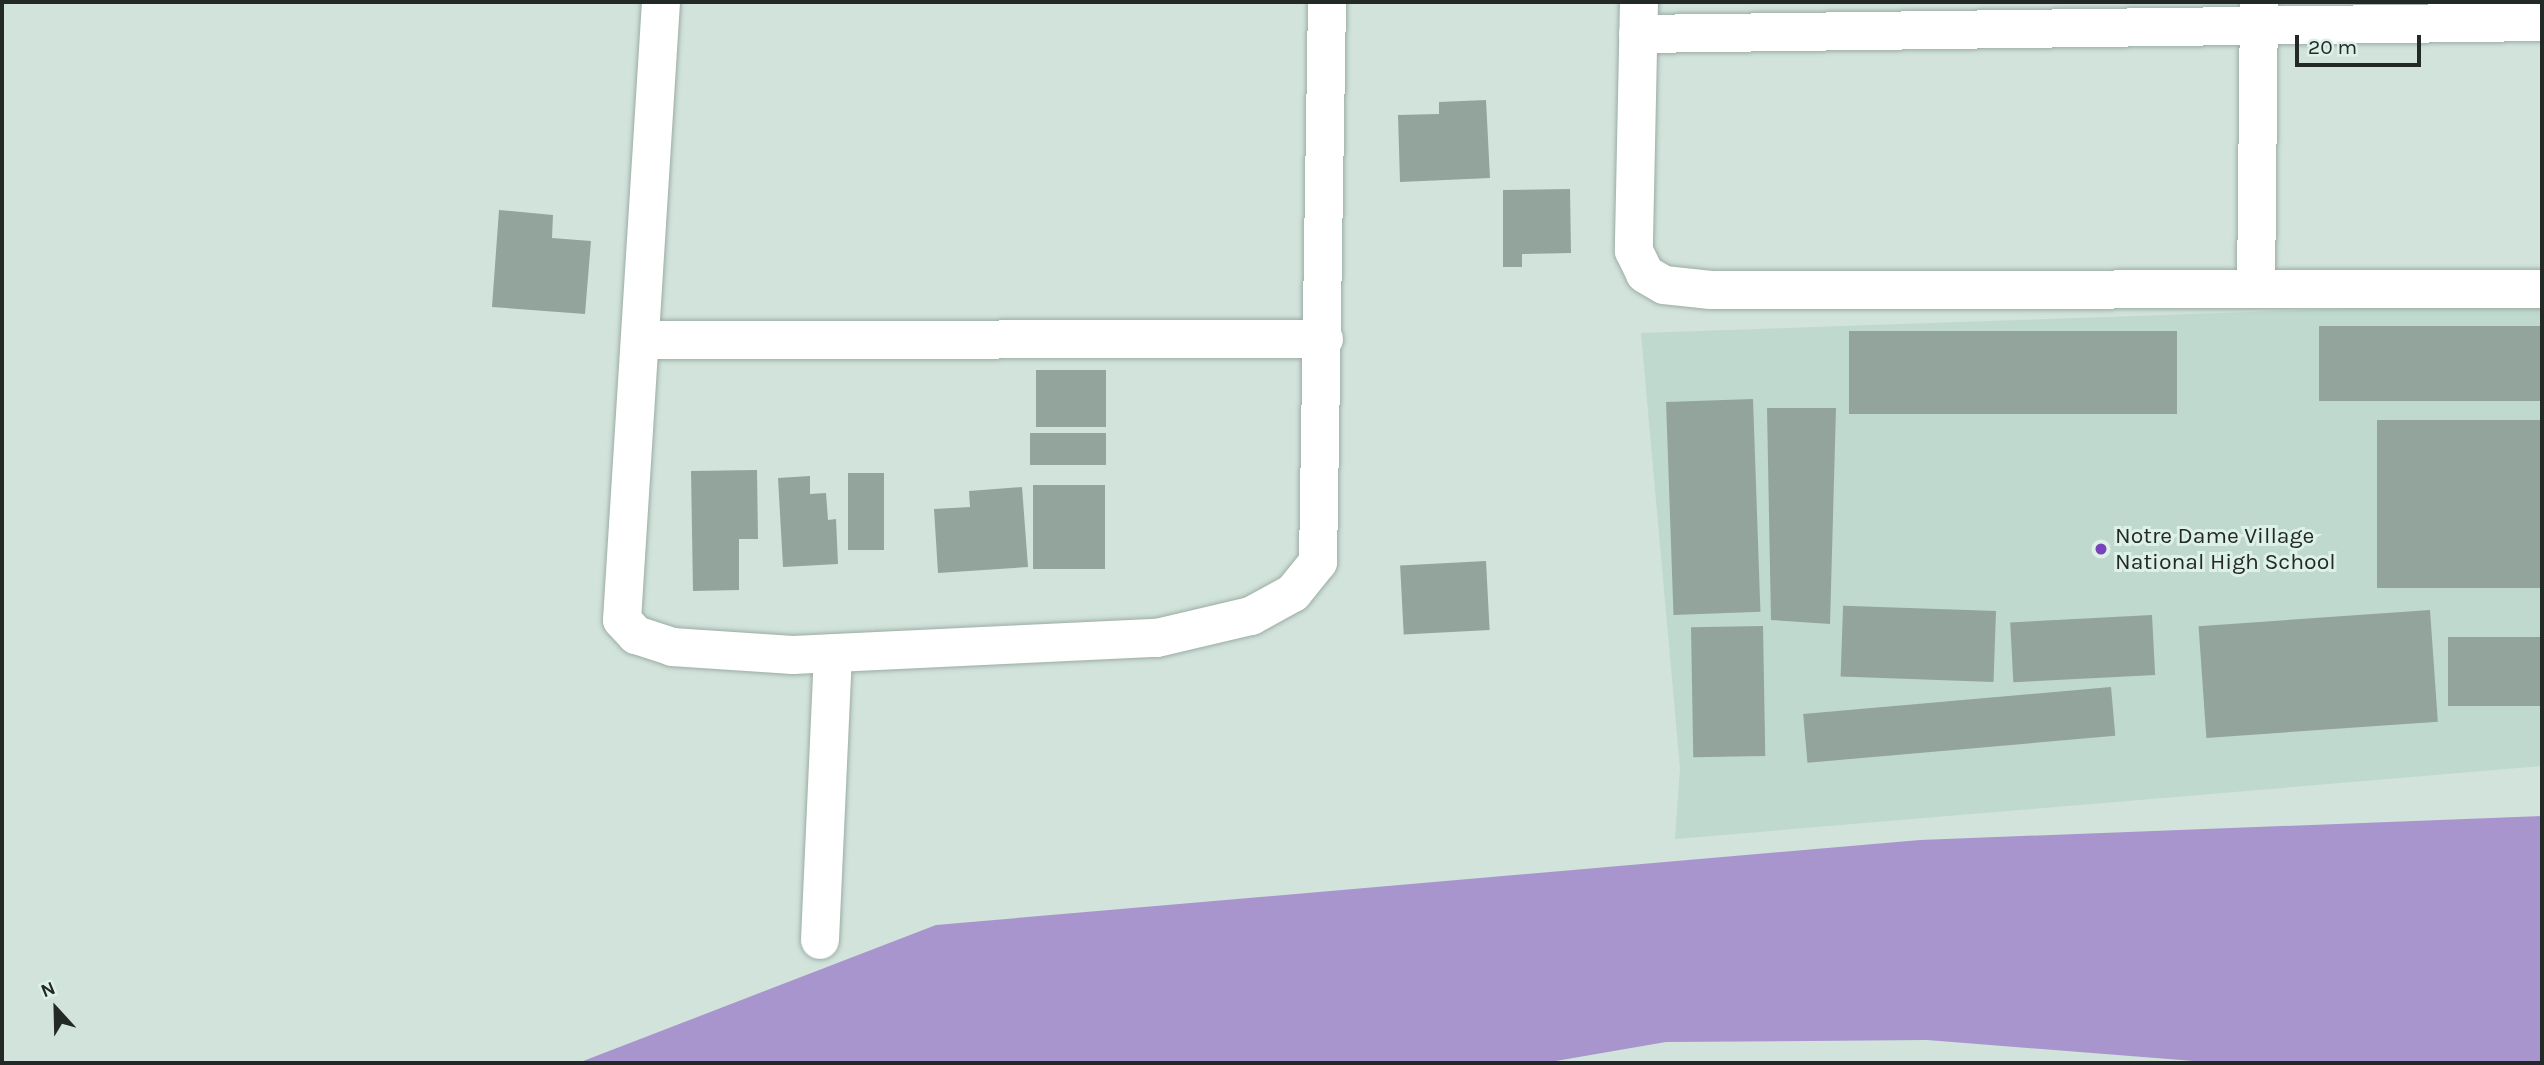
<!DOCTYPE html>
<html>
<head>
<meta charset="utf-8">
<style>
	body { margin:0 }
	#map { position:relative; width:2544px; height:1065px; overflow:hidden; background:#d1e3db; font-family:Karla,sans-serif }
	div>[style] { position:absolute }
	[style*='--x'] { left:calc(var(--x)*1px); top:calc(var(--y)*1px); width:calc(var(--w)*1px); rotate:calc(var(--a)*1deg) }
	.built>* { inset:0; background:#bfd9ce }
	.water>* { inset:0; background:#a995ce }
	.building>* { inset:0; background:#93a49d; transform-origin:0 0 }
	.roads { filter:drop-shadow(0 0 2px #9baca4) drop-shadow(0 0 2px #9baca4) }
	.minor>* { height:38px; margin:-19px; padding:0 19px; transform-origin:19px; border-radius:19px; background:#fff }
	.dots>* { width:19px; height:19px; translate:-50% -50%; box-sizing:border-box; border:4px solid #def1e8; border-radius:50% }
	span { translate:-50% -50%; white-space:nowrap; text-align:center; line-height:1.15; -webkit-text-stroke:6px #def1e8; paint-order:stroke }
	.poi-label { font-size:23px; color:#232926 }
	.left { translate:0 -50%; text-align:left }
	.frame { position:absolute; inset:0; border:4px solid #232926; pointer-events:none }
	.north { position:absolute; left:21px; top:974px; width:70px; height:70px; -webkit-text-stroke:5px #def1e8; paint-order:stroke; rotate:338deg; font-size:19px; font-weight:700; line-height:28px; text-align:center; color:#232926 }
	.north::after { content:''; display:block; margin:auto; width:24px; height:32px; background:#232926; clip-path:polygon(50% 0,100% 100%,50% 72%,0 100%) }
	.scale { position:absolute; left:2295px; top:35px; width:126px; height:32px; box-sizing:border-box; border:4px solid #232926; border-top:0; padding-left:9px; font-size:21px; line-height:24px; white-space:nowrap; color:#232926; -webkit-text-stroke:5px #def1e8; paint-order:stroke }
</style>
</head>
<body>
<div id="map">
	<div class="built">
		<i style="clip-path:polygon(2542px 302px,2542px 766px,1675px 839px,1680px 768px,1641px 333px)"></i>
	</div>
	<div class="water">
		<i style="clip-path:polygon(2542px 816px,2542px 1063px,2219px 1063px,1927px 1040px,1666px 1042px,1544px 1063px,578px 1063px,936px 925px,1920px 840px)"></i>
	</div>
	<div class="building">
		<i style="clip-path:polygon(1486px 100px,1490px 178px,1400px 182px,1398px 115px,1439px 114px,1439px 102px)"></i>
		<i style="clip-path:polygon(1570px 189px,1571px 253px,1522px 254px,1522px 267px,1503px 267px,1503px 190px)"></i>
		<i style="clip-path:polygon(499px 210px,553px 215px,552px 238px,591px 241px,585px 314px,492px 307px)"></i>
		<i style="left:2542px;top:326px;width:75px;height:223px;rotate:90deg"></i>
		<i style="left:1849px;top:331px;width:328px;height:83px"></i>
		<i style="left:1036px;top:370px;width:70px;height:57px"></i>
		<i style="left:1753px;top:399px;width:213px;height:87px;rotate:88deg"></i>
		<i style="clip-path:polygon(1767px 408px,1836px 408px,1830px 624px,1771px 620px)"></i>
		<i style="left:2542px;top:420px;width:168px;height:165px;rotate:90deg"></i>
		<i style="left:1106px;top:433px;width:32px;height:76px;rotate:90deg"></i>
		<i style="clip-path:polygon(757px 470px,758px 539px,739px 539px,739px 590px,693px 591px,691px 471px)"></i>
		<i style="left:848px;top:473px;width:36px;height:77px"></i>
		<i style="clip-path:polygon(810px 476px,810px 494px,826px 493px,828px 520px,836px 519px,838px 564px,783px 567px,778px 478px)"></i>
		<i style="left:1033px;top:485px;width:72px;height:84px"></i>
		<i style="clip-path:polygon(1022px 487px,1028px 567px,938px 573px,934px 509px,970px 507px,969px 491px)"></i>
		<i style="left:1486px;top:561px;width:69px;height:86px;rotate:87deg"></i>
		<i style="left:2430px;top:610px;width:112px;height:232px;rotate:86deg"></i>
		<i style="left:1996px;top:611px;width:71px;height:153px;rotate:92deg"></i>
		<i style="left:2152px;top:615px;width:60px;height:142px;rotate:87deg"></i>
		<i style="left:1763px;top:626px;width:130px;height:72px;rotate:89deg"></i>
		<i style="left:2542px;top:637px;width:69px;height:94px;rotate:90deg"></i>
		<i style="left:2111px;top:687px;width:49px;height:309px;rotate:85deg"></i>
	</div>
	<div class="roads">
		<div class="minor">
			<i style="--x:661;--y:2;--w:619;--a:93.61"></i>
			<i style="--x:622;--y:620;--w:21;--a:47"></i>
			<i style="--x:636;--y:635;--w:38;--a:18"></i>
			<i style="--x:672;--y:647;--w:121;--a:3.8"></i>
			<i style="--x:793;--y:655;--w:364;--a:-2.7"></i>
			<i style="--x:1157;--y:638;--w:97;--a:-13.2"></i>
			<i style="--x:1251;--y:616;--w:48;--a:-28.7"></i>
			<i style="--x:1293;--y:593;--w:40;--a:-51"></i>
			<i style="--x:1318;--y:562;--w:560;--a:-89.08"></i>
			<i style="--x:1639;--y:2;--w:249;--a:91.2"></i>
			<i style="--x:1634;--y:251;--w:25;--a:64"></i>
			<i style="--x:1645;--y:274;--w:22;--a:30"></i>
			<i style="--x:1664;--y:285;--w:47;--a:6.1"></i>
			<i style="--x:1711;--y:290;--w:831;--a:-0.07"></i>
			<i style="--x:1638;--y:34;--w:904;--a:-0.76"></i>
			<i style="--x:2256;--y:289;--w:287;--a:-89.4"></i>
			<i style="--x:643;--y:340;--w:681;--a:-0.08"></i>
			<i style="--x:820;--y:940;--w:287;--a:-87.4"></i>
		</div>
	</div>
	<div class="dots">
		<i style="left:2101px;top:549px;background:#7943ba"></i>
	</div>
	<div class="poi-label">
		<span class="left" style="left:2115px;top:549px">Notre Dame Village<br>National High School</span>
	</div>
	<div class="frame"></div>
	<div class="north">N</div>
	<div class="scale">20 m</div>
</div>
</body>
</html>
